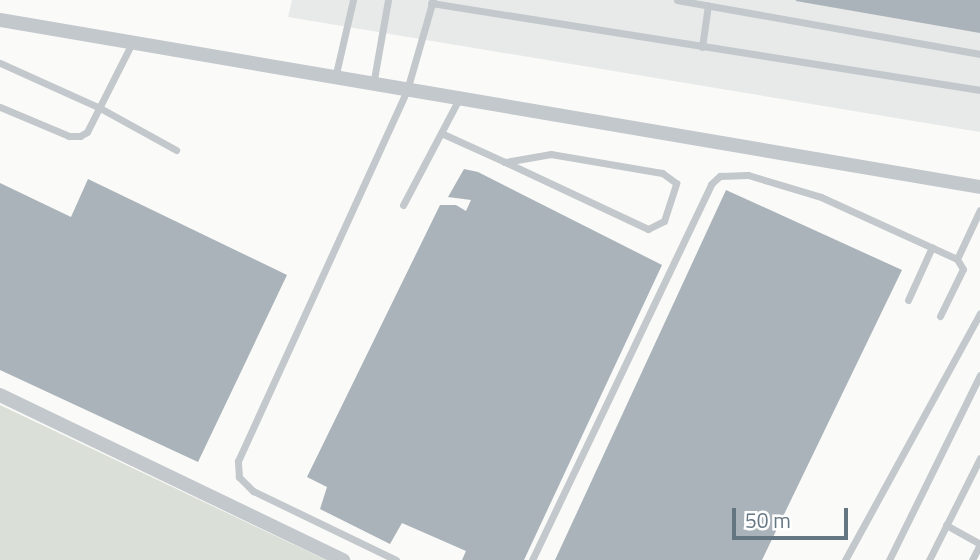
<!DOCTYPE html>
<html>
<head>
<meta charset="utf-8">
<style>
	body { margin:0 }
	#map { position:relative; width:980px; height:560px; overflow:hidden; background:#fafaf8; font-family:"Titillium Web",sans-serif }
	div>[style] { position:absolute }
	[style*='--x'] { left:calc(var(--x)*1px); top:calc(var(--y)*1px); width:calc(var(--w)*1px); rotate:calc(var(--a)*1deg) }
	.built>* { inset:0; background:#e8e9e9 }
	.green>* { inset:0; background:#dadfd7 }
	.building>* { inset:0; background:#aab3b9 }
	.lane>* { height:7px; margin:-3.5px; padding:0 3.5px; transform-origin:3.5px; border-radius:3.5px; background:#c3c8cc }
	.street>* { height:14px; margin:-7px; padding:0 7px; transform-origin:7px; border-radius:7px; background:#c3c8cc }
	span { translate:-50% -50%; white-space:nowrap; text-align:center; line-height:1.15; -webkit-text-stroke:7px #fff; paint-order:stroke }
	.scale { position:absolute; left:732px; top:508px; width:116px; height:32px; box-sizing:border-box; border:4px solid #657683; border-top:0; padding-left:9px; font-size:21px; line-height:24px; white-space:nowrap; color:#657683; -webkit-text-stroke:5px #fff; paint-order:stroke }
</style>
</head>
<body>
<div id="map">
	<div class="built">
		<i style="clip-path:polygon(292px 0,980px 0,980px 132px,288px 17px)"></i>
	</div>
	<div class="green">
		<i style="clip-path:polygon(0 405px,326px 560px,0 560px)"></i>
	</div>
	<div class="building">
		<i style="clip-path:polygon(796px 0,980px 0,980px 33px,796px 1px)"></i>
		<i style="clip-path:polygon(464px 169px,478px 172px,662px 265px,524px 560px,462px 560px,466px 551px,402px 523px,390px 544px,320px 509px,327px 487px,307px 477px,440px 205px,456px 205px,466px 211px,471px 200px,448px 197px)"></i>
		<i style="clip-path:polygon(88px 179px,287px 275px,198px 462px,0 370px,0 183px,71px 217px)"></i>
		<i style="clip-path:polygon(726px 190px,902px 270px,762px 560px,555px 560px)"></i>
	</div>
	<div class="lane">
		<i style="--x:677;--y:0;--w:308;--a:10.1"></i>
		<i style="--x:431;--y:3;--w:556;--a:9"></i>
		<i style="--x:702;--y:47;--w:42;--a:-81.9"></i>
		<i style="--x:0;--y:63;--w:110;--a:24.2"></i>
		<i style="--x:100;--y:108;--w:87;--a:28.9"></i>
		<i style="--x:335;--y:78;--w:80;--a:-77"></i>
		<i style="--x:373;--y:85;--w:86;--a:-80"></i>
		<i style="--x:0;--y:107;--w:75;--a:22.8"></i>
		<i style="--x:69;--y:136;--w:11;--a:0"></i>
		<i style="--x:80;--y:136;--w:8;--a:-30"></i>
		<i style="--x:87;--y:132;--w:100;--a:-63.2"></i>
		<i style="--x:441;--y:133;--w:70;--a:24.4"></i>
		<i style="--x:505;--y:162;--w:158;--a:25.1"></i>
		<i style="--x:648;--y:229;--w:18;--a:-27"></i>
		<i style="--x:664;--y:221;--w:40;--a:-72"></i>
		<i style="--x:676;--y:183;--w:17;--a:-144"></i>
		<i style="--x:662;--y:173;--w:113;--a:-170.3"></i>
		<i style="--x:551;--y:154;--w:47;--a:170.1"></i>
		<i style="--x:403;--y:205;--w:120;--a:-62.2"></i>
		<i style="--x:908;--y:300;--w:58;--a:-65.6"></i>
		<i style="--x:940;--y:316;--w:52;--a:-63.9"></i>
		<i style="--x:963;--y:269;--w:12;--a:-121"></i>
		<i style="--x:957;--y:259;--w:54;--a:-64.9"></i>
		<i style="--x:946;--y:525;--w:39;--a:29"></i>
		<i style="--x:396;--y:560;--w:159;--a:-154.2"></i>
		<i style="--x:253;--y:491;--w:20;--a:-135"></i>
		<i style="--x:239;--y:477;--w:16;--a:-94"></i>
		<i style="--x:238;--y:461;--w:408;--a:-65.5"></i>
		<i style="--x:407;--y:90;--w:94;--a:-73.9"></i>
		<i style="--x:532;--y:560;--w:416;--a:-64.5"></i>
		<i style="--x:711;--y:184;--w:12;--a:-42"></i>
		<i style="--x:720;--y:176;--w:28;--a:-2"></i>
		<i style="--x:748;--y:175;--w:76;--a:16.8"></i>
		<i style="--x:821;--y:197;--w:149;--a:24.5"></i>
		<i style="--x:845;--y:560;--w:281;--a:-61.3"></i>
		<i style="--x:889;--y:560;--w:206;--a:-63.8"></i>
		<i style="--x:929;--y:560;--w:114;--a:-63.4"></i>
		<i style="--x:972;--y:560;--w:18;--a:-63"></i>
	</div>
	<div class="street">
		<i style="--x:0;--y:20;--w:994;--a:9.67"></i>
		<i style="--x:0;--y:395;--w:381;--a:25.7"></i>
	</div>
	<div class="scale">50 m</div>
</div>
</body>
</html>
